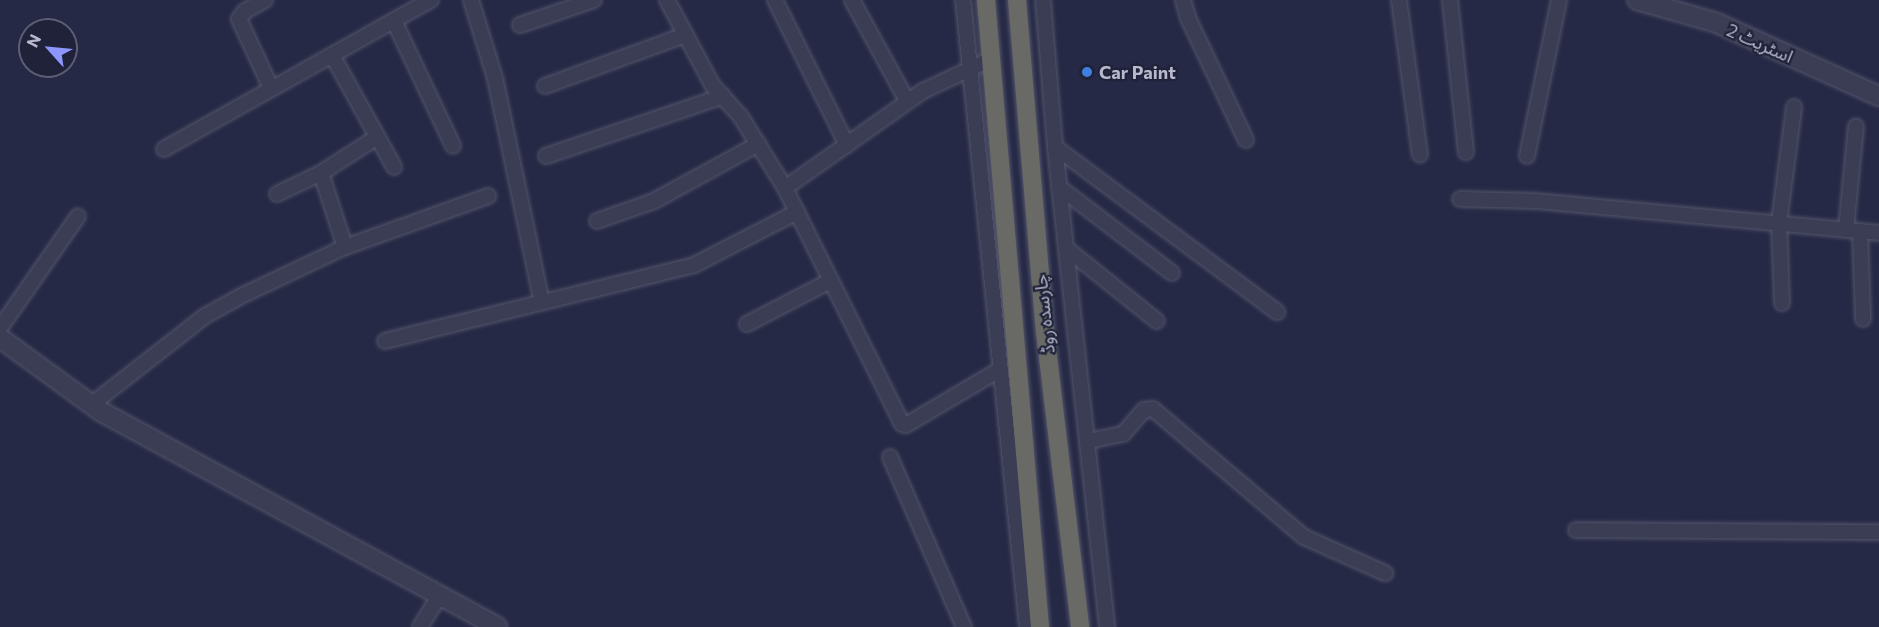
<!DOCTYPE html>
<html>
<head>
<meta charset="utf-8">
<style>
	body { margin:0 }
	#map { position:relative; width:1879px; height:627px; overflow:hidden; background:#262945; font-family:Commissioner,"Noto Sans Arabic",sans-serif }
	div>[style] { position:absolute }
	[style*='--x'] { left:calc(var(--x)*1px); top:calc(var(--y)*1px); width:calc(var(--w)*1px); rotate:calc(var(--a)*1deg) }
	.roads { filter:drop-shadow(0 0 2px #53556b) drop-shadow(0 0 2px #53556b) }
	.minor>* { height:14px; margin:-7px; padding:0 7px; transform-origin:7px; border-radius:7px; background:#3a3d54 }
	.tertiary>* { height:18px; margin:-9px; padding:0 9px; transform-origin:9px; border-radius:9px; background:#3a3d54 }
	.trunk>* { height:18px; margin:-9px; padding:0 9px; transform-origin:9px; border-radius:9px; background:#696a66 }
	.dots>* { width:16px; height:16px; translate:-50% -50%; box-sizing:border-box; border:3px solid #1f2239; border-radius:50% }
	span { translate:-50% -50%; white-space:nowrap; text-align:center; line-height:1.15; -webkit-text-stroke:4.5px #1f2239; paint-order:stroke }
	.street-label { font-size:18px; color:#b8b9cd }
	.poi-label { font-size:18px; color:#b8b9cd; font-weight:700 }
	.left { translate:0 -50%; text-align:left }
	.north { position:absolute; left:18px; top:18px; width:60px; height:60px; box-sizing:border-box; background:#1f2239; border:2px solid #5c5e74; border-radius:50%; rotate:297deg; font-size:16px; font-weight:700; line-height:24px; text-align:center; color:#b8b9cd }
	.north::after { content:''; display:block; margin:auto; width:21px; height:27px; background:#8c96fe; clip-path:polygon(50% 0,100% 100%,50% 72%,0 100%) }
</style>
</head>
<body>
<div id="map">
	<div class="roads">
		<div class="minor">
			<i style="--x:265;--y:0;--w:23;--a:151"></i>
			<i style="--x:245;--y:11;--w:10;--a:127"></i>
			<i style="--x:239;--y:19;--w:76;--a:65.1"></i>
			<i style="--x:471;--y:0;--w:82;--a:72.9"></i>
			<i style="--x:495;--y:78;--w:229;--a:78.2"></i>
			<i style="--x:667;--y:0;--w:98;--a:61.9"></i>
			<i style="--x:713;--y:86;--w:42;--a:47.9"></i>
			<i style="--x:741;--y:117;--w:84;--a:58.2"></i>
			<i style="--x:785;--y:188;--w:263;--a:63.6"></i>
			<i style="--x:902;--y:424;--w:4;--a:14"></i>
			<i style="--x:906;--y:425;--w:108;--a:-30.6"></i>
			<i style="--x:775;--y:0;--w:162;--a:63.6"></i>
			<i style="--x:852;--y:0;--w:115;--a:61.4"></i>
			<i style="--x:963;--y:0;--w:630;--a:84.17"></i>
			<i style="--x:1043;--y:0;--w:147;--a:85.3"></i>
			<i style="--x:1055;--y:147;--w:483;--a:83.8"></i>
			<i style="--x:1183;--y:0;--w:19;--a:74"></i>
			<i style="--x:1188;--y:18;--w:135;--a:64.6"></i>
			<i style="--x:1399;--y:0;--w:156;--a:82.3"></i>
			<i style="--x:1450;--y:0;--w:153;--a:84"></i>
			<i style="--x:394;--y:21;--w:138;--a:64.7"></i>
			<i style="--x:520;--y:25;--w:78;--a:-18.7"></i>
			<i style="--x:332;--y:55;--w:128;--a:61"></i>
			<i style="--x:545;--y:86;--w:149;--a:-20"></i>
			<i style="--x:1055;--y:147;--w:277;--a:36.6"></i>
			<i style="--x:164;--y:149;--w:306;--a:-29.2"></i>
			<i style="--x:546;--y:156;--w:187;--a:-18.7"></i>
			<i style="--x:1527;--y:156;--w:159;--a:-78.4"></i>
			<i style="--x:321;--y:173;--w:78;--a:72"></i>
			<i style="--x:1059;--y:187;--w:142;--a:37.3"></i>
			<i style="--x:785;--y:188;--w:169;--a:-35.1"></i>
			<i style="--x:923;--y:91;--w:75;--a:-25.2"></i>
			<i style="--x:277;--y:194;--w:49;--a:-25.5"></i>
			<i style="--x:321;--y:173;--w:67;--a:-32.7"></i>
			<i style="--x:1460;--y:199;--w:76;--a:1.5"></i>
			<i style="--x:1536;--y:201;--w:344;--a:5.3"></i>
			<i style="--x:597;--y:221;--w:60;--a:-19.3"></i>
			<i style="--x:654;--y:201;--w:119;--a:-28.7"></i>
			<i style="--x:1846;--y:230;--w:104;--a:-84.5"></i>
			<i style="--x:1860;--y:231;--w:88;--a:88"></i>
			<i style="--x:1067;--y:249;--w:115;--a:38.7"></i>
			<i style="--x:1782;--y:303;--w:80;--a:-92.1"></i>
			<i style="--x:1779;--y:223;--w:117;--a:-82.6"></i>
			<i style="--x:747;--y:324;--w:93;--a:-27.4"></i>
			<i style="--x:0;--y:328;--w:136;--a:-55.1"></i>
			<i style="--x:385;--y:341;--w:318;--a:-13.8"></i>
			<i style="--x:694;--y:265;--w:116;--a:-27.2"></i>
			<i style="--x:91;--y:405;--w:145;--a:-38"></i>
			<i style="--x:205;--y:316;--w:39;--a:-29"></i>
			<i style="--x:239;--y:297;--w:117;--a:-25.3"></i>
			<i style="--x:345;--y:247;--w:152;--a:-19.6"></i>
			<i style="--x:1089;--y:441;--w:35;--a:-12"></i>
			<i style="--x:1123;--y:434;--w:32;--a:-49"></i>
			<i style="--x:1144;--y:410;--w:9;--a:-6"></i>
			<i style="--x:1153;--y:409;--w:198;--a:40.3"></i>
			<i style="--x:1304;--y:537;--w:89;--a:24"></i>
			<i style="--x:890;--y:457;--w:185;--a:66.5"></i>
			<i style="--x:1576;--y:530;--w:303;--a:0.4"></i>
			<i style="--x:420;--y:627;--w:38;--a:-58"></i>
		</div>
		<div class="tertiary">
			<i style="--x:1637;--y:0;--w:83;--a:16"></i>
			<i style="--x:1717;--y:23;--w:178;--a:24.3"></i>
			<i style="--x:0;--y:338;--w:124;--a:36.1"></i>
			<i style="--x:100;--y:411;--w:452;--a:28.5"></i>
		</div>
		<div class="trunk">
			<i style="--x:986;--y:0;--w:629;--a:85.08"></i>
			<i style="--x:1017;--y:0;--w:333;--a:85.2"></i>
			<i style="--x:1045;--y:332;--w:297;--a:83.2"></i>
		</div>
	</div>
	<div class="dots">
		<i style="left:1087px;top:72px;background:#3f7fe0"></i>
	</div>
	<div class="street-label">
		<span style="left:1760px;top:43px;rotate:24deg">اسٹریٹ 2</span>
		<span style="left:1044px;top:314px;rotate:-96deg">چارسدہ روڈ</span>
	</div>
	<div class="poi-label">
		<span class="left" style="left:1099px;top:72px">Car Paint</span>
	</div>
	<div class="north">N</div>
</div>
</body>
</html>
